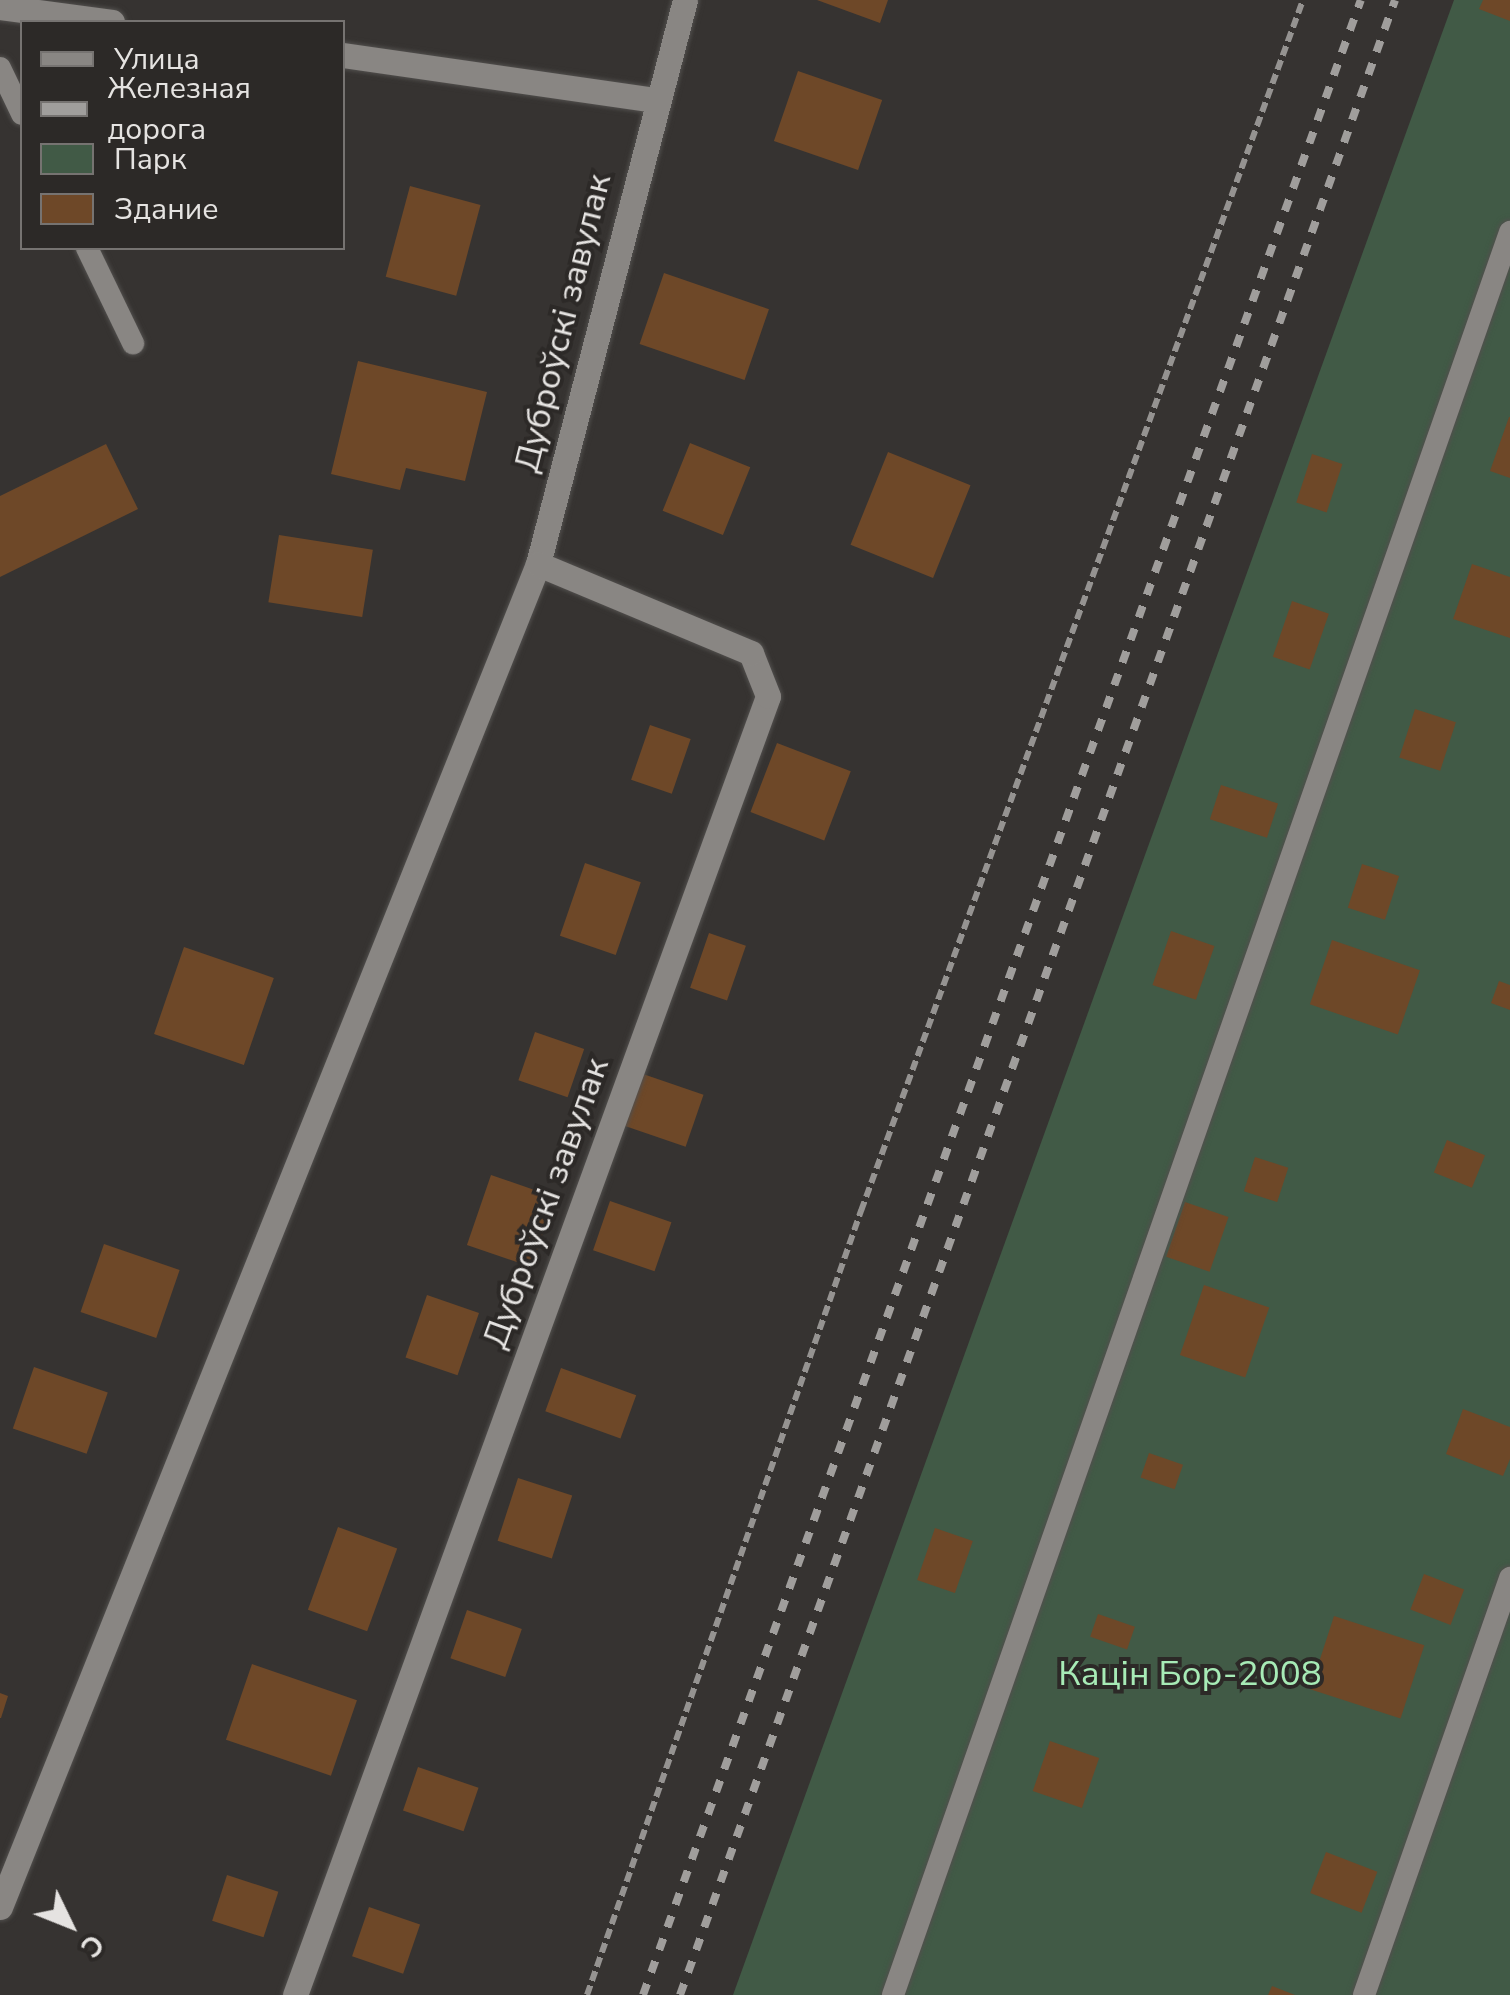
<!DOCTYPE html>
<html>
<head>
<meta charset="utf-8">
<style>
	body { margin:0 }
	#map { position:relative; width:1510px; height:1995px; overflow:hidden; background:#363331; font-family:"Nunito Sans",sans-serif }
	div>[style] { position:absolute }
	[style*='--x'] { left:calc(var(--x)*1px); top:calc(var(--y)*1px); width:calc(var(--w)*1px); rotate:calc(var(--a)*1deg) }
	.green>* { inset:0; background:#415a46 }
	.building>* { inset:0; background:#6e4828; transform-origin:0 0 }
	.path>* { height:6px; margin-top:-3px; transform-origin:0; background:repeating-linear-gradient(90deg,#959391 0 10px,transparent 0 15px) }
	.roads { filter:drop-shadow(0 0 2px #514f4d) drop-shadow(0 0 2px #514f4d) }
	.lane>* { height:22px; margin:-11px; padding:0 11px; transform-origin:11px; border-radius:11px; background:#898683 }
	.street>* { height:25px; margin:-12.5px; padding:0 12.5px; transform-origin:12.5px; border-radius:12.5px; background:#898683 }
	.rail>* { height:8px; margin-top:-4px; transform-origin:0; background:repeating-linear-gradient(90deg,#a09e9c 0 12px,transparent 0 24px) }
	span { translate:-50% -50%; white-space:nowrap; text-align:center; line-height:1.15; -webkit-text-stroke:8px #2c2927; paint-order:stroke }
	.street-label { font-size:35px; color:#e5e3e1 }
	.park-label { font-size:35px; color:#a7ebb6 }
	.legend { position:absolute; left:20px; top:20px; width:325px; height:230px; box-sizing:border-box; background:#2c2927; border:2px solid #767371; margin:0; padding:12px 18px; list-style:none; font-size:30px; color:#e5e3e1 }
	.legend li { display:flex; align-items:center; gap:20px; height:50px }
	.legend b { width:50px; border:2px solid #767371 }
	.north { position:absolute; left:20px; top:1875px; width:100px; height:100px; -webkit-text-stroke:8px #2c2927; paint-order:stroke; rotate:133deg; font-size:28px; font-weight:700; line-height:40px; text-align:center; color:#e5e3e1 }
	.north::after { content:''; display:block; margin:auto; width:35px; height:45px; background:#e5e3e1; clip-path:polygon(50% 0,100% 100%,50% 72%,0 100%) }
</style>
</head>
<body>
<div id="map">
	<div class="green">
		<i style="clip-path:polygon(1454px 0,1510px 0,1510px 1995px,733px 1995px)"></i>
	</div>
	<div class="building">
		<i style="clip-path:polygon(817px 0,888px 0,880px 23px)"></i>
		<i style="clip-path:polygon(1483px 0,1510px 0,1510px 21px,1479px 9px)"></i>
		<i style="left:798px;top:71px;width:89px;height:74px;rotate:19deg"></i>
		<i style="left:410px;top:186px;width:73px;height:94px;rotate:15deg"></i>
		<i style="left:664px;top:273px;width:111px;height:75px;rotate:19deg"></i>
		<i style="clip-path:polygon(358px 361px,487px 392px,465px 481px,406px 468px,400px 490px,331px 474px)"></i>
		<i style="clip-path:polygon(1509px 417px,1510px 417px,1510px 478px,1490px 471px)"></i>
		<i style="left:690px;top:443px;width:65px;height:73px;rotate:22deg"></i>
		<i style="clip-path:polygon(106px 444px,138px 509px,0 577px,0 496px)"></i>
		<i style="left:888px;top:452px;width:89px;height:100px;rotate:22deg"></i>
		<i style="left:1312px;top:454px;width:32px;height:51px;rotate:18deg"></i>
		<i style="left:279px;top:535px;width:95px;height:68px;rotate:9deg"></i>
		<i style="clip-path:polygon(1472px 564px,1510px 577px,1510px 638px,1453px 619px)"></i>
		<i style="left:1292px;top:601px;width:39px;height:59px;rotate:19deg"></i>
		<i style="left:1415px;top:709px;width:43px;height:51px;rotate:18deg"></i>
		<i style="left:650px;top:725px;width:43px;height:58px;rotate:19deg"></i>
		<i style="left:777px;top:743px;width:79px;height:74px;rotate:21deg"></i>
		<i style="left:1221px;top:785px;width:60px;height:36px;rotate:18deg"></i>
		<i style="left:585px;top:863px;width:59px;height:77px;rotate:19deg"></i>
		<i style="left:1362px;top:864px;width:39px;height:46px;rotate:18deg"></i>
		<i style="left:1171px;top:931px;width:46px;height:57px;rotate:19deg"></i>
		<i style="left:709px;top:933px;width:39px;height:58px;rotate:19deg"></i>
		<i style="left:1332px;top:940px;width:93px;height:68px;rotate:19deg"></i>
		<i style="left:184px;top:947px;width:95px;height:92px;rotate:19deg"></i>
		<i style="clip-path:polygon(1499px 981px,1510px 985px,1510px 1010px,1491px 1003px)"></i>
		<i style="left:535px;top:1032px;width:52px;height:51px;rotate:19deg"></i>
		<i style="left:643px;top:1074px;width:64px;height:55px;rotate:19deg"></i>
		<i style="left:1447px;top:1140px;width:41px;height:35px;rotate:22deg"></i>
		<i style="left:1255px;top:1157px;width:35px;height:36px;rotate:18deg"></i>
		<i style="left:491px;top:1175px;width:68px;height:74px;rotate:19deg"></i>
		<i style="left:610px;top:1201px;width:65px;height:52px;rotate:19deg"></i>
		<i style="left:1185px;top:1202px;width:46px;height:58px;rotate:19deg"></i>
		<i style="left:104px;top:1244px;width:80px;height:72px;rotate:19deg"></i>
		<i style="left:1204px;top:1285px;width:69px;height:74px;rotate:19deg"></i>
		<i style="left:427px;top:1295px;width:55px;height:66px;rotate:19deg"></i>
		<i style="left:34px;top:1367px;width:78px;height:65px;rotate:19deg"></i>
		<i style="left:561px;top:1368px;width:80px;height:46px;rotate:20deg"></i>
		<i style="clip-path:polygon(1463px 1409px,1510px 1427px,1510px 1459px,1503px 1476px,1446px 1454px)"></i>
		<i style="left:1149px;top:1453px;width:36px;height:26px;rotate:19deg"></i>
		<i style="left:518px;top:1478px;width:57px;height:66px;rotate:18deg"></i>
		<i style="left:338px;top:1527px;width:63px;height:88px;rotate:20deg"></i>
		<i style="left:935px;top:1528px;width:40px;height:55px;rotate:19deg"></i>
		<i style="left:1424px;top:1574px;width:43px;height:38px;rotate:21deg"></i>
		<i style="left:467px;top:1610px;width:58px;height:51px;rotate:19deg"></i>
		<i style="left:1098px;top:1614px;width:39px;height:24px;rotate:19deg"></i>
		<i style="left:1334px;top:1616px;width:95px;height:77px;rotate:18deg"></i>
		<i style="left:252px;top:1664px;width:111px;height:80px;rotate:19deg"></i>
		<i style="clip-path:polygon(0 1693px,8px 1696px,1px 1718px,0 1718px)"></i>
		<i style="left:1050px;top:1741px;width:52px;height:53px;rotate:19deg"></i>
		<i style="left:418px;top:1767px;width:64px;height:46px;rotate:19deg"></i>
		<i style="left:1326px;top:1852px;width:55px;height:44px;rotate:21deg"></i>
		<i style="left:227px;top:1875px;width:54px;height:48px;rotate:18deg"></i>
		<i style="left:369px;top:1907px;width:54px;height:52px;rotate:19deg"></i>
		<i style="clip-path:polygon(1272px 1986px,1295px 1995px,1268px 1995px)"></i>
	</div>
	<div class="path">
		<i style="--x:587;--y:1995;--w:831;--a:-70.74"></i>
		<i style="--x:861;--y:1211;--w:1289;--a:-69.95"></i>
	</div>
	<div class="roads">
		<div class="lane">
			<i style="--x:0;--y:68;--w:51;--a:64.4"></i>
			<i style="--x:87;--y:248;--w:106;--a:64.2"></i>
			<i style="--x:893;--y:1995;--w:1868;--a:-70.71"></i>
			<i style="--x:1364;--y:1995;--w:442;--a:-70.7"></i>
		</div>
		<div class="street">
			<i style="--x:0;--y:7;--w:113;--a:7.6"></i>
			<i style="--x:342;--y:55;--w:317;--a:8.2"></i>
			<i style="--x:0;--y:1907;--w:1447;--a:-68.17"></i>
			<i style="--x:538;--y:564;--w:583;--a:-75.39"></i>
			<i style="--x:295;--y:1995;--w:1382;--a:-69.99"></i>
			<i style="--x:768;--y:696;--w:46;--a:-111.6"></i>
			<i style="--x:751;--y:653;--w:231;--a:-157.3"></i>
		</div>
	</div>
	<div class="rail">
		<i style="--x:643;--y:1995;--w:2120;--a:-70.21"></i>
		<i style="--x:680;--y:1995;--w:2119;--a:-70.28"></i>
	</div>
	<div class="street-label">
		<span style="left:563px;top:323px;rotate:-76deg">Дуброўскі завулак</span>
		<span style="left:546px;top:1203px;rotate:-70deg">Дуброўскі завулак</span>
	</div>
	<div class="park-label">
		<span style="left:1190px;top:1674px">Кацін Бор-2008</span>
	</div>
	<ul class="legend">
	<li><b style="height:12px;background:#898683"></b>Улица</li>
	<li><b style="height:12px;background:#a09e9c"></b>Железная дорога</li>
	<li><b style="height:28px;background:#415a46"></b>Парк</li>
	<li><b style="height:28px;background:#6e4828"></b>Здание</li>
	</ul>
	<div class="north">С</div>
</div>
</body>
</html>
